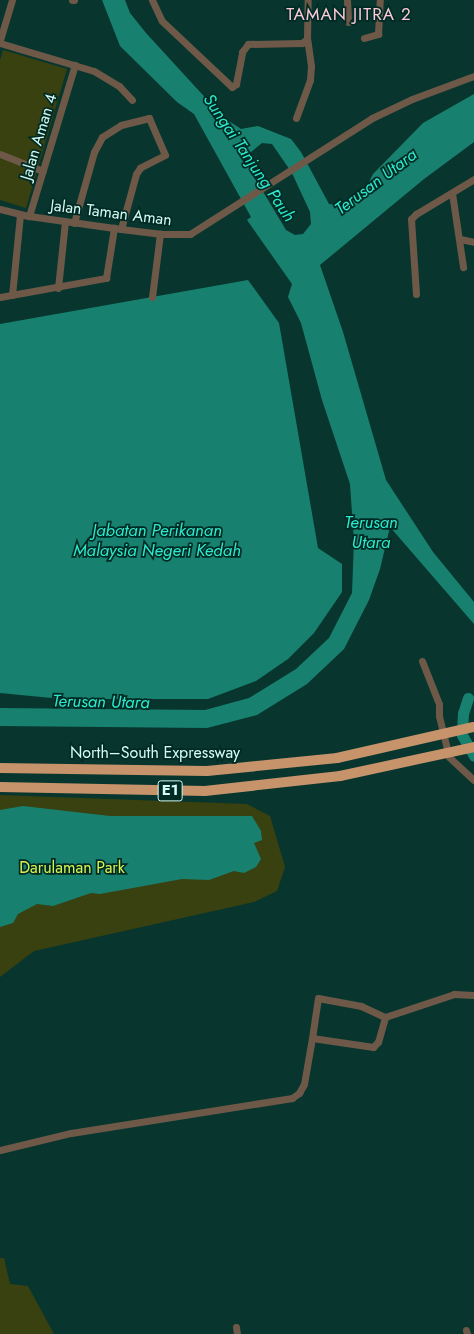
<!DOCTYPE html>
<html>
<head>
<meta charset="utf-8">
<style>
	body { margin:0 }
	#map { position:relative; width:474px; height:1334px; overflow:hidden; background:#08362e; font-family:Jost,sans-serif }
	div>[style] { position:absolute }
	[style*='--x'] { left:calc(var(--x)*1px); top:calc(var(--y)*1px); width:calc(var(--w)*1px); rotate:calc(var(--a)*1deg) }
	.green>* { inset:0; background:#38410f }
	.water>* { inset:0; background:#18806f }
	.river>* { height:11px; margin:-5.5px; padding:0 5.5px; transform-origin:5.5px; border-radius:5.5px; background:#18806f }
	.minor>* { height:7px; margin:-3.5px; padding:0 3.5px; transform-origin:3.5px; border-radius:3.5px; background:#6e5949 }
	.highway>* { height:10px; margin:-5px; padding:0 5px; transform-origin:5px; border-radius:5px; background:#c6936b }
	.highway-bridge>* { height:10px; margin:-5px; padding:0 5px; transform-origin:5px; border-radius:5px; background:#c6936b }
	span { translate:-50% -50%; white-space:nowrap; text-align:center; line-height:1.15; -webkit-text-stroke:3.5px #002b24; paint-order:stroke }
	.shield-label span { padding:1px 3px; background:#002b24; border:1px solid; border-radius:3px; -webkit-text-stroke-width:0 }
	.shield-label { font-size:15px; color:#d5fbf2; font-weight:700 }
	.street-label { font-size:16px; color:#d5fbf2 }
	.park-label { font-size:16px; color:#d7f454 }
	.neighbourhood-label { font-size:17px; color:#fdcad9; letter-spacing:1px }
	.water-label { font-size:17px; color:#2ceacd; font-style:italic }
</style>
</head>
<body>
<div id="map">
	<div class="green">
		<i style="clip-path:polygon(3px 50px,67px 69px,26px 208px,0 200px,0 60px)"></i>
		<i style="clip-path:polygon(0 795px,247px 804px,270px 816px,285px 867px,277px 891px,254px 902px,34px 951px,0 977px)"></i>
		<i style="clip-path:polygon(0 1258px,4px 1258px,10px 1284px,28px 1286px,54px 1334px,0 1334px)"></i>
	</div>
	<div class="water">
		<i style="clip-path:polygon(evenodd,102px 0,125px 0,130px 13px,146px 33px,223px 117px,241px 129px,258px 126px,291px 139px,301px 152px,329px 204px,346px 206px,365px 190px,373px 174px,423px 123px,474px 94px,474px 142px,424px 179px,320px 265px,343px 332px,386px 480px,433px 552px,474px 602px,474px 624px,390px 527px,380px 569px,369px 600px,344px 649px,307px 684px,257px 715px,207px 728px,0 726px,0 708px,205px 710px,249px 698px,296px 669px,329px 638px,352px 593px,354px 541px,350px 484px,322px 400px,301px 323px,288px 297px,292px 284px,247px 220px,251px 217px,194px 114px,177px 102px,120px 46px,102px 0,262px 143px,272px 144px,292px 173px,310px 212px,311px 224px,303px 234px,295px 235px,286px 230px,249px 168px,251px 152px,262px 143px)"></i>
		<i style="clip-path:polygon(248px 280px,279px 323px,318px 548px,342px 564px,342px 592px,314px 633px,288px 659px,256px 681px,208px 699px,62px 699px,0 693px,0 324px)"></i>
		<i style="clip-path:polygon(23px 806px,110px 816px,252px 816px,261px 831px,262px 840px,254px 843px,261px 859px,256px 867px,244px 873px,234px 871px,209px 880px,182px 879px,100px 894px,91px 893px,53px 906px,37px 904px,18px 914px,13px 923px,0 927px,0 810px)"></i>
	</div>
	<div class="river">
		<i style="--x:468;--y:698;--w:16;--a:108"></i>
		<i style="--x:463;--y:713;--w:22;--a:93"></i>
		<i style="--x:462;--y:735;--w:24;--a:60"></i>
	</div>
	<div class="minor">
		<i style="--x:72;--y:0;--w:2;--a:0"></i>
		<i style="--x:152;--y:0;--w:23;--a:65"></i>
		<i style="--x:162;--y:21;--w:96;--a:43.3"></i>
		<i style="--x:232;--y:87;--w:5;--a:-37"></i>
		<i style="--x:236;--y:84;--w:33;--a:-79"></i>
		<i style="--x:242;--y:52;--w:10;--a:-53"></i>
		<i style="--x:248;--y:44;--w:54;--a:-1.1"></i>
		<i style="--x:302;--y:43;--w:6;--a:-39"></i>
		<i style="--x:307;--y:39;--w:39;--a:-89"></i>
		<i style="--x:347;--y:0;--w:22;--a:87"></i>
		<i style="--x:364;--y:38;--w:15;--a:-16"></i>
		<i style="--x:378;--y:34;--w:34;--a:-87"></i>
		<i style="--x:0;--y:40;--w:42;--a:-73.3"></i>
		<i style="--x:0;--y:43;--w:98;--a:16.6"></i>
		<i style="--x:94;--y:71;--w:29;--a:31"></i>
		<i style="--x:119;--y:86;--w:19;--a:47"></i>
		<i style="--x:296;--y:118;--w:40;--a:-69.8"></i>
		<i style="--x:310;--y:80;--w:14;--a:-86"></i>
		<i style="--x:311;--y:66;--w:27;--a:-98"></i>
		<i style="--x:0;--y:154;--w:46;--a:21.6"></i>
		<i style="--x:452;--y:193;--w:75;--a:81.5"></i>
		<i style="--x:0;--y:209;--w:30;--a:14"></i>
		<i style="--x:29;--y:216;--w:93;--a:8"></i>
		<i style="--x:121;--y:229;--w:39;--a:7"></i>
		<i style="--x:160;--y:234;--w:30;--a:0"></i>
		<i style="--x:190;--y:234;--w:216;--a:-32.5"></i>
		<i style="--x:372;--y:118;--w:44;--a:-25.4"></i>
		<i style="--x:412;--y:99;--w:66;--a:-20.4"></i>
		<i style="--x:29;--y:216;--w:158;--a:-73.1"></i>
		<i style="--x:74;--y:223;--w:74;--a:-74.3"></i>
		<i style="--x:94;--y:152;--w:17;--a:-62"></i>
		<i style="--x:102;--y:137;--w:22;--a:-32"></i>
		<i style="--x:121;--y:125;--w:29;--a:-14"></i>
		<i style="--x:149;--y:118;--w:40;--a:66.6"></i>
		<i style="--x:165;--y:155;--w:28;--a:153"></i>
		<i style="--x:140;--y:168;--w:7;--a:124"></i>
		<i style="--x:136;--y:174;--w:57;--a:105.3"></i>
		<i style="--x:460;--y:239;--w:14;--a:12"></i>
		<i style="--x:58;--y:288;--w:67;--a:-84"></i>
		<i style="--x:416;--y:294;--w:75;--a:-93.8"></i>
		<i style="--x:411;--y:219;--w:7;--a:-45"></i>
		<i style="--x:416;--y:214;--w:68;--a:-31.1"></i>
		<i style="--x:12;--y:295;--w:80;--a:-84.3"></i>
		<i style="--x:0;--y:297;--w:108;--a:-10.2"></i>
		<i style="--x:106;--y:278;--w:51;--a:-80.9"></i>
		<i style="--x:152;--y:297;--w:64;--a:-82.8"></i>
		<i style="--x:422;--y:661;--w:46;--a:68.4"></i>
		<i style="--x:439;--y:704;--w:12;--a:90"></i>
		<i style="--x:439;--y:716;--w:42;--a:76.3"></i>
		<i style="--x:449;--y:757;--w:34;--a:43"></i>
		<i style="--x:312;--y:1038;--w:40;--a:-81.5"></i>
		<i style="--x:318;--y:998;--w:44;--a:10.5"></i>
		<i style="--x:361;--y:1006;--w:26;--a:25"></i>
		<i style="--x:0;--y:1150;--w:73;--a:-13.5"></i>
		<i style="--x:71;--y:1133;--w:224;--a:-9"></i>
		<i style="--x:292;--y:1098;--w:9;--a:-36"></i>
		<i style="--x:299;--y:1093;--w:10;--a:-61"></i>
		<i style="--x:304;--y:1084;--w:47;--a:-80.1"></i>
		<i style="--x:312;--y:1038;--w:62;--a:8.4"></i>
		<i style="--x:373;--y:1047;--w:7;--a:-45"></i>
		<i style="--x:378;--y:1042;--w:26;--a:-74"></i>
		<i style="--x:385;--y:1017;--w:73;--a:-18.4"></i>
		<i style="--x:454;--y:994;--w:20;--a:3"></i>
		<i style="--x:236;--y:1327;--w:7;--a:82"></i>
		<i style="--x:466;--y:1330;--w:4;--a:76"></i>
	</div>
	<div class="highway">
		<i style="--x:0;--y:768;--w:207;--a:0.8"></i>
		<i style="--x:207;--y:771;--w:131;--a:-5.7"></i>
		<i style="--x:0;--y:787;--w:205;--a:1.1"></i>
		<i style="--x:205;--y:791;--w:136;--a:-6.3"></i>
	</div>
	<div class="highway-bridge">
		<i style="--x:337;--y:758;--w:140;--a:-12.8"></i>
		<i style="--x:340;--y:776;--w:137;--a:-12.2"></i>
	</div>
	<div class="shield-label">
		<span style="left:170px;top:791px">E1</span>
	</div>
	<div class="street-label">
		<span style="left:39px;top:137px;rotate:-73deg">Jalan Aman 4</span>
		<span style="left:111px;top:213px;rotate:7deg">Jalan Taman Aman</span>
		<span style="left:155px;top:753px">North–South Expressway</span>
	</div>
	<div class="park-label">
		<span style="left:72px;top:868px">Darulaman Park</span>
	</div>
	<div class="neighbourhood-label">
		<span style="left:349px;top:15px">TAMAN JITRA 2</span>
	</div>
	<div class="water-label">
		<span style="left:249px;top:158px;rotate:56deg">Sungai Tanjung Pauh</span>
		<span style="left:376px;top:182px;rotate:-37deg">Terusan Utara</span>
		<span style="left:371px;top:533px">Terusan<br>Utara</span>
		<span style="left:157px;top:541px">Jabatan Perikanan<br>Malaysia Negeri Kedah</span>
		<span style="left:101px;top:702px;rotate:1deg">Terusan Utara</span>
	</div>
</div>
</body>
</html>
